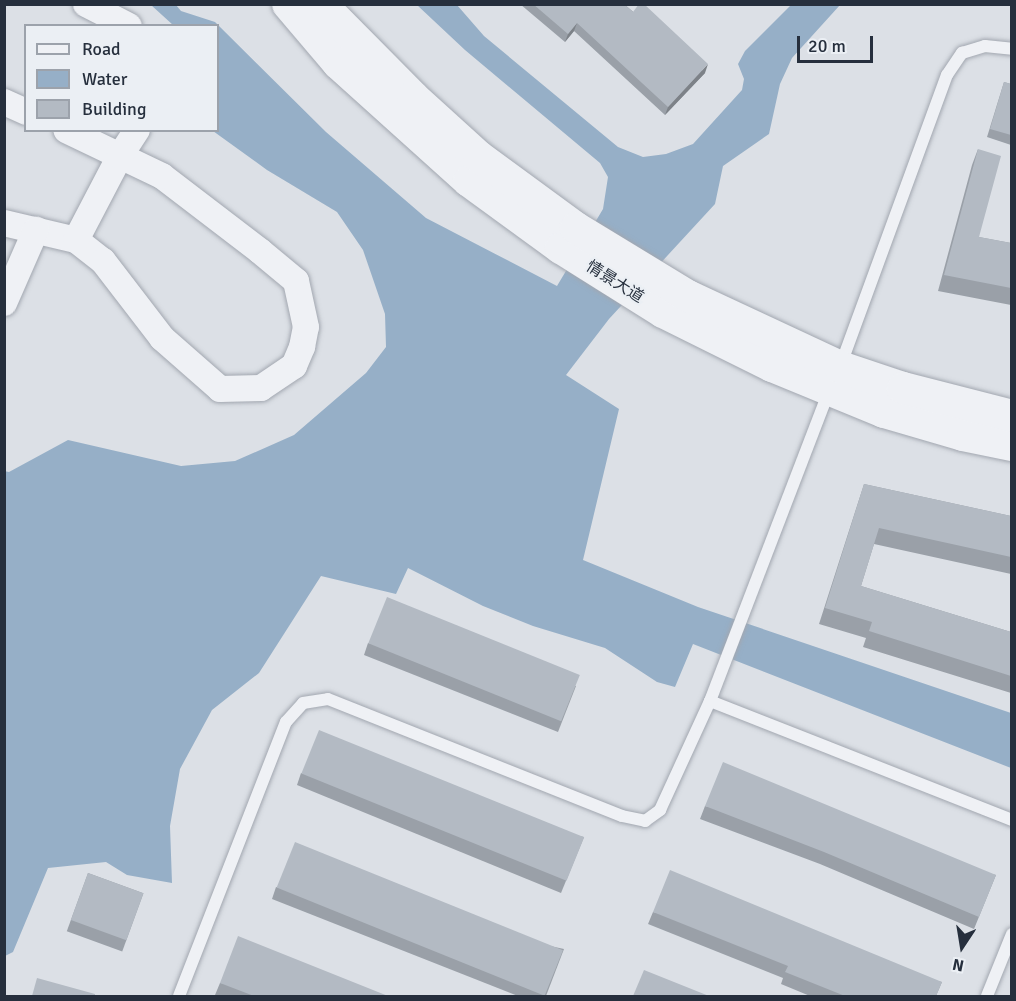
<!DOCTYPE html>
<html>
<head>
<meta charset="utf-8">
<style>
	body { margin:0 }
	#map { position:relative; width:1016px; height:1001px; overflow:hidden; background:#dce0e6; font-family:Signika,"Noto Sans SC",sans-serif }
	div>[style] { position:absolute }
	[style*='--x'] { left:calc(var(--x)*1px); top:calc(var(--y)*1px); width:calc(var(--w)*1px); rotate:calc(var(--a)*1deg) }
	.water>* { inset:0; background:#96afc7 }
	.roads { filter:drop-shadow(0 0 2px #a2a7b0) drop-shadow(0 0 2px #a2a7b0) }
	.service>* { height:12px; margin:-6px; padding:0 6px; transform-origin:6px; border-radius:6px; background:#eff1f5 }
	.minor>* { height:26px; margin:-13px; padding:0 13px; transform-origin:13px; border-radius:13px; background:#eff1f5 }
	.tertiary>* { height:32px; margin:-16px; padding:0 16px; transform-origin:16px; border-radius:16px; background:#eff1f5 }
	.wall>* { inset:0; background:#9aa0a8; transform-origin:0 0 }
	.shaded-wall>* { inset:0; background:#7d8288 }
	.building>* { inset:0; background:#b3bac3; transform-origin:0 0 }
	span { translate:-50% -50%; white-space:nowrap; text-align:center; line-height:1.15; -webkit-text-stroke:4.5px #ebeff4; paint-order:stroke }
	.street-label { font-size:16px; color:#262f3d }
	.frame { position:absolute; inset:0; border:6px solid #262f3d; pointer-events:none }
	.legend { position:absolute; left:24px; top:24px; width:195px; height:108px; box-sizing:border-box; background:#ebeff4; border:2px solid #9ca2ab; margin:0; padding:8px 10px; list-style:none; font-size:18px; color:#262f3d }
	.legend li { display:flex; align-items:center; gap:12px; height:30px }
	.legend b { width:30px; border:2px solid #9ca2ab }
	.north { position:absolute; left:932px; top:917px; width:60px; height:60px; -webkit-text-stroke:4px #ebeff4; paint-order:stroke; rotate:192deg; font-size:16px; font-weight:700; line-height:24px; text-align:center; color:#262f3d }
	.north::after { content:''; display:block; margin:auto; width:21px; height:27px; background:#262f3d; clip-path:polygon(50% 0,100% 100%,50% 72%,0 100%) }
	.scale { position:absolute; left:797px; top:36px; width:76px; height:27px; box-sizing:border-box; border:3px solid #262f3d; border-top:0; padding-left:8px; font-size:18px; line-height:21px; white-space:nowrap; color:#262f3d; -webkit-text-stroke:4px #ebeff4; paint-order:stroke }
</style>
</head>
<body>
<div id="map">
	<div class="water">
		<i style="clip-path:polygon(151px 5px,176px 5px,181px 11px,215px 22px,326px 132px,426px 218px,557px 286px,603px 209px,608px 177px,600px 163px,465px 50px,417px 5px,457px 5px,484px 36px,618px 147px,643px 157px,666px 154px,693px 144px,742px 90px,744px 79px,738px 64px,745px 51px,791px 5px,840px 5px,792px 58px,780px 84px,769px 134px,723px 166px,715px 204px,609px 319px,566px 375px,619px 409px,583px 560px,698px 607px,1011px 713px,1011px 768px,693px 644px,675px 687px,657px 682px,605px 648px,533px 626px,483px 606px,408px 568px,396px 594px,321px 576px,259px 673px,212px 710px,180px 769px,170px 826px,172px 883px,127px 875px,106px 862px,48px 868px,13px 952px,5px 956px,4px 471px,9px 472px,68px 440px,181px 466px,235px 461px,294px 435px,366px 373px,386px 347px,385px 314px,363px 250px,337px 212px,267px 170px,213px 131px,218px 130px,218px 26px,173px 25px)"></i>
	</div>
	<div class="roads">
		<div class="service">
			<i style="--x:840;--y:367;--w:311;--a:-69.9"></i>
			<i style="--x:947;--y:75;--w:27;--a:-56"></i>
			<i style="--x:962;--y:53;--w:24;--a:-17"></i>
			<i style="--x:985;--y:46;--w:27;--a:6"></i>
			<i style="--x:710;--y:701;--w:332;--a:-69"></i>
			<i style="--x:179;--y:996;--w:294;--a:-68.7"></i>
			<i style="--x:286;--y:722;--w:25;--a:-48"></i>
			<i style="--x:303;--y:703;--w:25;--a:-9"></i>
			<i style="--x:328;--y:699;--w:316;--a:21.7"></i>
			<i style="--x:622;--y:816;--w:24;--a:12"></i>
			<i style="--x:645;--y:821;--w:19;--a:-36"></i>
			<i style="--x:660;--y:810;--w:120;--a:-65.4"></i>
			<i style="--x:710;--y:701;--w:325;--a:21.5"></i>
			<i style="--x:987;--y:996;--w:67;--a:-68"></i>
		</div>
		<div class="minor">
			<i style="--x:86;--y:4;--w:48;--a:27.1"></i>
			<i style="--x:4;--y:102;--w:24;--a:24"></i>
			<i style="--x:4;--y:223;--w:74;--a:13.3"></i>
			<i style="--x:76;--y:240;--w:34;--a:38"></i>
			<i style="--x:103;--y:261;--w:97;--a:52.5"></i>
			<i style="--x:162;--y:338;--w:77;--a:41.3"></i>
			<i style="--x:220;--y:389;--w:41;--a:-1.4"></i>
			<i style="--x:261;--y:388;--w:40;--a:-34"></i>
			<i style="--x:294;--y:366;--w:21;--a:-67"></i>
			<i style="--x:302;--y:347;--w:20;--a:-79"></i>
			<i style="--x:306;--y:327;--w:47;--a:-102.3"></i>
			<i style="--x:296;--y:281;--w:47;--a:-140.2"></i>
			<i style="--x:260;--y:251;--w:123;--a:-142.6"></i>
			<i style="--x:162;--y:176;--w:106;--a:-154.4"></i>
			<i style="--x:76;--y:240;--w:95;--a:-62.4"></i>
			<i style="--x:120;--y:156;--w:31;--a:-57"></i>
			<i style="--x:4;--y:303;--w:80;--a:-66.3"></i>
		</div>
		<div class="tertiary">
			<i style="--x:288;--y:4;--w:77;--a:49.7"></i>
			<i style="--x:338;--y:63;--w:176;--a:42"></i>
			<i style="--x:469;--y:181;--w:114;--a:36.1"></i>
			<i style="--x:561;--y:248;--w:120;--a:32.1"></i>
			<i style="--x:663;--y:312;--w:122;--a:26.4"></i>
			<i style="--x:772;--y:366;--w:121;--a:22.3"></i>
			<i style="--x:884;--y:412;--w:82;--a:16.2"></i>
			<i style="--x:963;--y:435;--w:50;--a:11.5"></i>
			<i style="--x:321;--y:4;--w:131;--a:45.3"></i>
			<i style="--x:413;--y:97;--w:89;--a:42.3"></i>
			<i style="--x:479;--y:157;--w:120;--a:36.2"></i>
			<i style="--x:576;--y:228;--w:131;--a:31.3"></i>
			<i style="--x:688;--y:296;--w:168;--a:25"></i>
			<i style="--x:840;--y:367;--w:66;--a:18.4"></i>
			<i style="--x:903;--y:388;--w:113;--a:14.4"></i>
		</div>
	</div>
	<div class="wall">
		<i style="clip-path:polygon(520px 4px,624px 4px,705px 73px,665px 115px,574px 31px,565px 42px)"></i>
		<i style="clip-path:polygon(1004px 82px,1011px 84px,1011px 145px,987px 137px)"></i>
		<i style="clip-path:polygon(978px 149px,979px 237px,1011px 243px,1011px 305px,938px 291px,972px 165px)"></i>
		<i style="clip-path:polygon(864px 484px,1011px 516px,1011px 574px,874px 544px,861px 586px,1011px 632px,1011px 693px,863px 647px,866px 638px,819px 624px)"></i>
		<i style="clip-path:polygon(368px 643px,576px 686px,558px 732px,364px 655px)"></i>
		<i style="clip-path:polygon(301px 773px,584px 837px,561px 893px,297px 785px)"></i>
		<i style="clip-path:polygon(705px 806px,996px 875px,974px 929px,820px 864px,700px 819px)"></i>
		<i style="left:88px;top:873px;width:59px;height:62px;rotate:20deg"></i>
		<i style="clip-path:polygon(276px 887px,564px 949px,546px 996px,518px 996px,272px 899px)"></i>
		<i style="clip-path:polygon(653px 912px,942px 982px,936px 996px,810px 996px,781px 984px,783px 978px,648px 924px)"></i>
		<i style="clip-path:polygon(220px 983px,388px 996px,219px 996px,215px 995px)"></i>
	</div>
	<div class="shaded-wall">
		<i style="clip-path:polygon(577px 23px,574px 31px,565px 42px,568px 34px)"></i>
		<i style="clip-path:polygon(708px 64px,705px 73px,665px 115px,668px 107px)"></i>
	</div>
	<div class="building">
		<i style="clip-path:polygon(533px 4px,624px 4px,633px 12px,639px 4px,644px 4px,708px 64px,668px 107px,577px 23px,568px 34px)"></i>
		<i style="clip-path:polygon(1004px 82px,1011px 84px,1011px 135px,990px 129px)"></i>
		<i style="clip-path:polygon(978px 149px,1001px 156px,979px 237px,1011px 243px,1011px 288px,944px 275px)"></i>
		<i style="clip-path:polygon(864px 484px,1011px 516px,1011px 557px,879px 528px,861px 586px,1011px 632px,1011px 676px,869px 631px,872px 622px,825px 608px)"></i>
		<i style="left:387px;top:597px;width:208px;height:50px;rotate:22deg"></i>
		<i style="left:319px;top:730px;width:286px;height:47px;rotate:22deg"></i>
		<i style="clip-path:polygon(723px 762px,996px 875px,979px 917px,824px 852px,705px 806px)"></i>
		<i style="left:295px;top:842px;width:289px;height:49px;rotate:22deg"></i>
		<i style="clip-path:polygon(670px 870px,942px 982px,936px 996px,845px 996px,785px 972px,788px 966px,653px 912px)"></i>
		<i style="left:88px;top:873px;width:59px;height:50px;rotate:20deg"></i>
		<i style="clip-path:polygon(238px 936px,388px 996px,254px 996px,220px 983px)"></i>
		<i style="clip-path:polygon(644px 970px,709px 996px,633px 996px)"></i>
		<i style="clip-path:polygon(37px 978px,95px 994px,95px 996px,32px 996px)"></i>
	</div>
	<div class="street-label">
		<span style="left:615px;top:282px;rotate:32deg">情景大道</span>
	</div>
	<div class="frame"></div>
	<ul class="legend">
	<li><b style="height:8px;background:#eff1f5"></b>Road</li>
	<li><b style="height:16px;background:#96afc7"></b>Water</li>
	<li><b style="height:16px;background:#b3bac3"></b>Building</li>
	</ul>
	<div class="north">N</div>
	<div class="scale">20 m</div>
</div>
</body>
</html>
